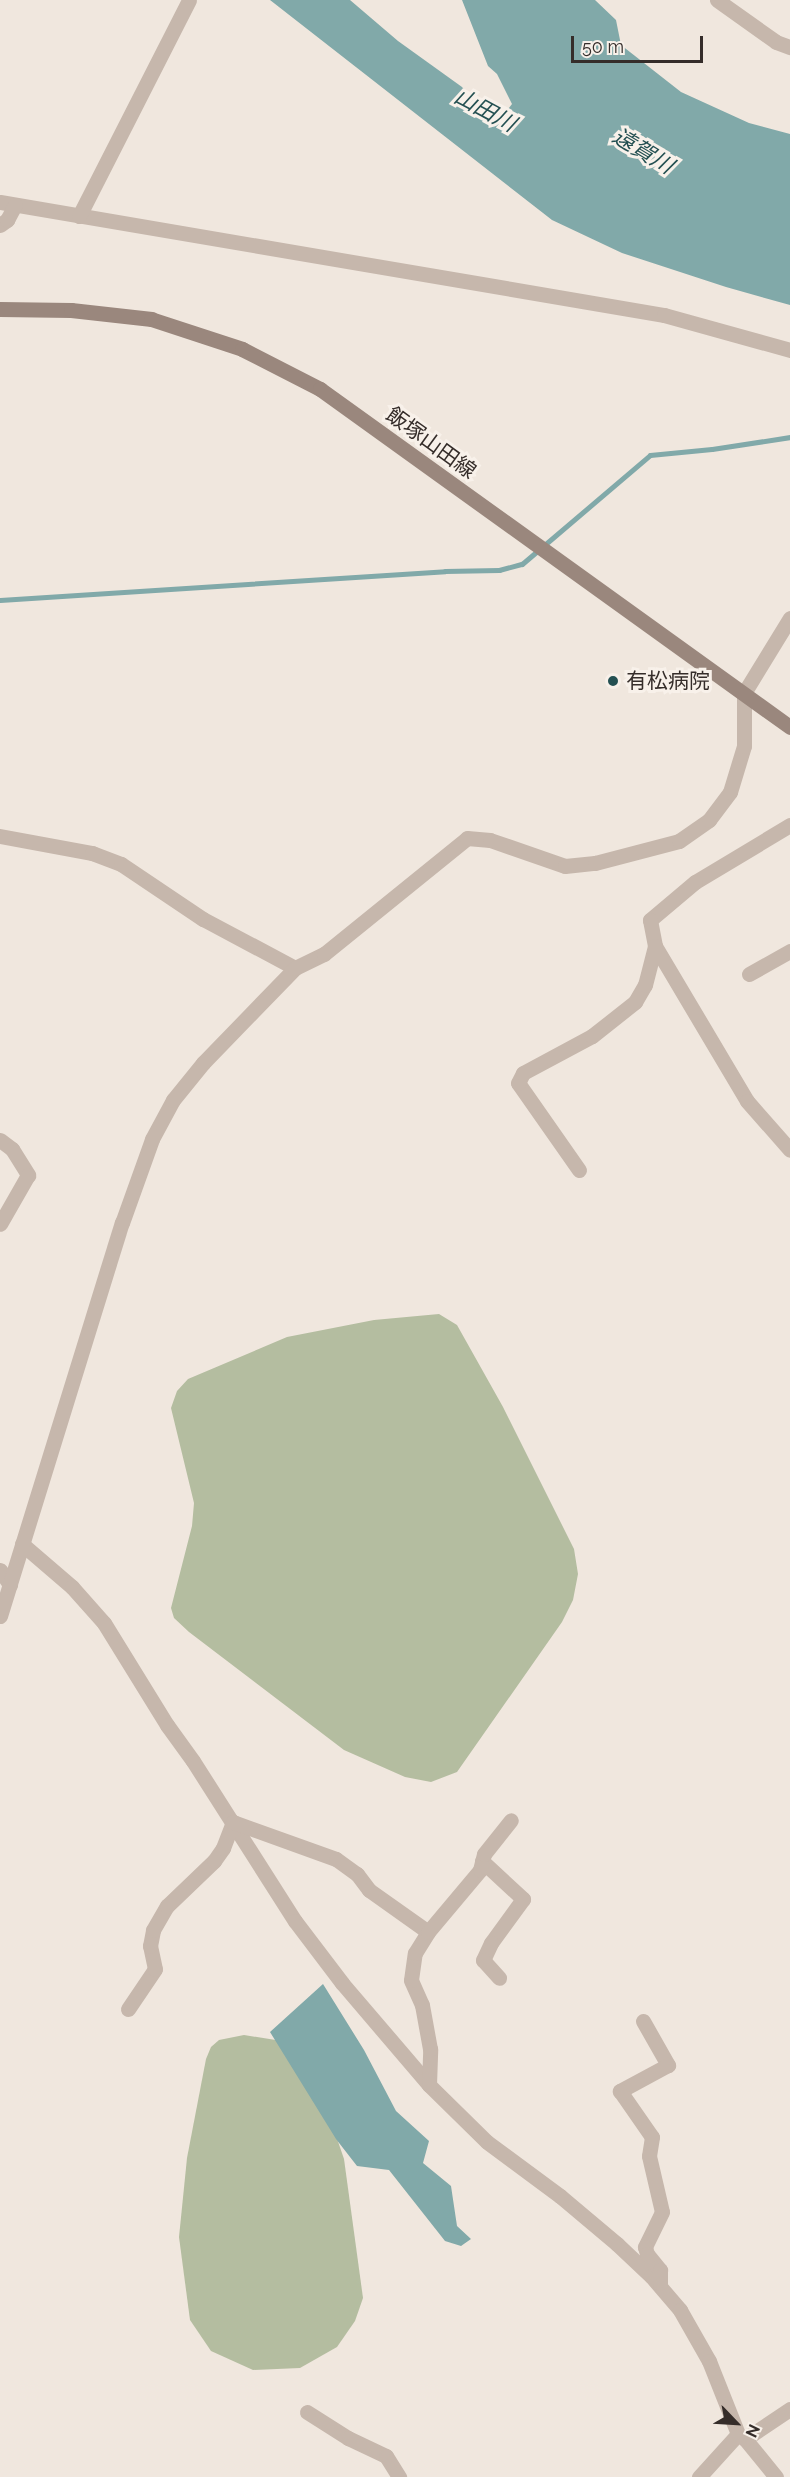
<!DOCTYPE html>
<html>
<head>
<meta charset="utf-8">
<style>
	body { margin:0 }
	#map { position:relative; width:790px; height:2477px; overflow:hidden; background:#f0e7de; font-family:Raleway,"Noto Sans JP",sans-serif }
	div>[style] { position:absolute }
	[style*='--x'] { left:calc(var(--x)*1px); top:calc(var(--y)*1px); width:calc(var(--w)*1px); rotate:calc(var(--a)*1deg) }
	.green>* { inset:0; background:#b4bda0 }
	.water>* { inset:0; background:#81a9a9 }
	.stream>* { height:5px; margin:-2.5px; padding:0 2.5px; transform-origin:2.5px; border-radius:2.5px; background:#81a9a9 }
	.street>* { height:15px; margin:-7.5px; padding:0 7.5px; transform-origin:7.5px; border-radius:7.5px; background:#c6b7ac }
	.secondary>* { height:15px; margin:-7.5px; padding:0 7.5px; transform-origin:7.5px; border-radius:7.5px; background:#9a877d }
	.dots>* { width:16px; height:16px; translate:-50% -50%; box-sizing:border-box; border:3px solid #f8f1ea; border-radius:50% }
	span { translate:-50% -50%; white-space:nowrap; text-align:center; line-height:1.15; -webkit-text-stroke:6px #f8f1ea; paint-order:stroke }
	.street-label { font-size:21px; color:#352d2a }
	.poi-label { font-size:21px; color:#352d2a }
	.left { translate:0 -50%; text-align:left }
	.water-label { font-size:22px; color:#245052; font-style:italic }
	.north { position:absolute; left:706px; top:2393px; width:60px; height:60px; -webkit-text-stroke:4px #f8f1ea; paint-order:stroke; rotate:115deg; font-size:16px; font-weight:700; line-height:24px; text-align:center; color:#352d2a }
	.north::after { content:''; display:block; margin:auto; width:21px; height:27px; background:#352d2a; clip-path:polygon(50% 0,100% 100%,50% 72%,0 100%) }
	.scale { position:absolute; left:571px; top:36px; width:132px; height:27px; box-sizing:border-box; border:3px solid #352d2a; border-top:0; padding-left:8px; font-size:18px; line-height:21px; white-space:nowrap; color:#352d2a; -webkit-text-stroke:4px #f8f1ea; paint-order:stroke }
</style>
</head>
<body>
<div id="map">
	<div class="green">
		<i style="clip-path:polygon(439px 1314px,457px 1325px,503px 1407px,574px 1549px,578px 1574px,573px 1600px,562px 1622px,457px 1772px,431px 1782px,405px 1777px,344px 1750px,189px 1632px,174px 1618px,171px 1608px,192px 1526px,194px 1503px,171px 1408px,177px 1391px,188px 1379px,287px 1337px,374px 1320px)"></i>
		<i style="clip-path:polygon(244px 2035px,288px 2042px,311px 2063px,344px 2159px,363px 2298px,355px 2321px,337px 2347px,300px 2368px,253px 2370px,211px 2351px,190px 2320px,179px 2237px,187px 2158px,206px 2059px,211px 2047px,219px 2040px)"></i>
	</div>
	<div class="water">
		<i style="clip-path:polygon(270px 0,350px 0,398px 41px,462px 87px,472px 99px,505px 113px,512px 104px,497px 74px,488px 66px,462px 0,595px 0,616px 20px,621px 45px,681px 92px,749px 123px,790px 134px,790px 305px,726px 287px,622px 253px,552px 220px)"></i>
		<i style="clip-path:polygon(323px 1984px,364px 2050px,396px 2111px,429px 2141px,423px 2163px,451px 2186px,457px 2226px,471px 2239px,461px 2246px,445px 2241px,389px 2170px,357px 2166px,336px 2139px,270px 2032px)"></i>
	</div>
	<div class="stream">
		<i style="--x:0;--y:600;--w:446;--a:-3.7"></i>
		<i style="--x:445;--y:571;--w:54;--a:-1.1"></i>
		<i style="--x:499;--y:570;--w:24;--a:-15"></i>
		<i style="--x:522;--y:564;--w:168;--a:-40.4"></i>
		<i style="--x:650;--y:455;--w:62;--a:-5.5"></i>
		<i style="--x:712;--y:449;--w:79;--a:-8.7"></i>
	</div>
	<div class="street">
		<i style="--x:717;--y:0;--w:72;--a:35.4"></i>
		<i style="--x:776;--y:42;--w:15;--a:20"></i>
		<i style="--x:0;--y:202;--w:674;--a:9.66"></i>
		<i style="--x:664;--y:315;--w:131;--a:15.5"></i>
		<i style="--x:79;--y:216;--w:242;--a:-63"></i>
		<i style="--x:0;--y:225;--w:9;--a:-36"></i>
		<i style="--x:7;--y:220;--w:17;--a:-62"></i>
		<i style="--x:790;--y:825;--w:111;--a:149"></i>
		<i style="--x:695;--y:882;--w:59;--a:139.8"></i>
		<i style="--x:650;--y:920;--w:26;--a:79"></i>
		<i style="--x:655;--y:946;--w:180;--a:59.3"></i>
		<i style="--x:747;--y:1101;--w:65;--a:48.7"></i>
		<i style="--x:0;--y:836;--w:94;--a:10.5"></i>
		<i style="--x:92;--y:853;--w:31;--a:21"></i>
		<i style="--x:121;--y:864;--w:99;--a:33.9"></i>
		<i style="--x:203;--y:919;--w:104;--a:28"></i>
		<i style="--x:749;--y:974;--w:47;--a:-29.3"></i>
		<i style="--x:0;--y:1140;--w:15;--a:37"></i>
		<i style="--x:12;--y:1149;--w:31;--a:58"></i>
		<i style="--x:28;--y:1175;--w:56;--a:119.7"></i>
		<i style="--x:579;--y:1170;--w:106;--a:-125"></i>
		<i style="--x:518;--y:1083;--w:11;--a:-63"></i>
		<i style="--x:523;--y:1073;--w:78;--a:-28.2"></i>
		<i style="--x:592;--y:1036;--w:55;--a:-38.3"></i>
		<i style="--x:635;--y:1002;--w:20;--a:-60"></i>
		<i style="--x:645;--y:985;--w:40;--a:-75.6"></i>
		<i style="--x:22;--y:1544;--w:66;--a:40.7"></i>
		<i style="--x:72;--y:1587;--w:48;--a:48.4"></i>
		<i style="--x:104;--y:1623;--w:120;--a:58.3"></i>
		<i style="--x:167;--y:1725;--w:44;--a:54.2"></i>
		<i style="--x:193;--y:1761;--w:190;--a:57.5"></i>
		<i style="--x:295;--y:1921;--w:78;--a:52.8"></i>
		<i style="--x:342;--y:1983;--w:134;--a:49.5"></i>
		<i style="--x:429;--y:2085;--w:81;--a:44.5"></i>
		<i style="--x:487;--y:2142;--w:91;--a:36.5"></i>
		<i style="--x:560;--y:2196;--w:75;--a:40.1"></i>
		<i style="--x:617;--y:2244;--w:47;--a:43.3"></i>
		<i style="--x:651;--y:2276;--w:45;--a:49.5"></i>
		<i style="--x:680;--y:2310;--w:59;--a:60.4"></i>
		<i style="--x:709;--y:2361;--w:79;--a:68.3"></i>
		<i style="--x:738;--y:2434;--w:9;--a:36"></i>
		<i style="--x:745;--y:2439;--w:49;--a:50.8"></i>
		<i style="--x:0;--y:1570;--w:18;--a:56"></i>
		<i style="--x:0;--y:1616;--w:412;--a:-72.8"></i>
		<i style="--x:122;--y:1223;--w:89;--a:-70.3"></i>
		<i style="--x:152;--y:1139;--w:44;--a:-61.7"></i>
		<i style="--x:173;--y:1100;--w:48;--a:-51"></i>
		<i style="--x:203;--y:1063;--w:132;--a:-45.9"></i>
		<i style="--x:295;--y:968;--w:32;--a:-26"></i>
		<i style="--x:324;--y:954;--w:184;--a:-39"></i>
		<i style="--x:467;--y:838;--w:23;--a:5"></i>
		<i style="--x:490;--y:840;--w:79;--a:19.1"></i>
		<i style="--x:565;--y:866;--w:30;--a:-6"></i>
		<i style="--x:595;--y:863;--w:87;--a:-14.7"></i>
		<i style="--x:679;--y:841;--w:37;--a:-35"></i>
		<i style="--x:709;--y:820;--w:35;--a:-53"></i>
		<i style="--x:730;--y:792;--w:48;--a:-73.1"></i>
		<i style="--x:744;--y:746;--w:53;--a:-90"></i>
		<i style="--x:744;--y:693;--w:88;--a:-58.5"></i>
		<i style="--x:482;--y:1861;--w:56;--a:42.8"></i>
		<i style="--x:523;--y:1899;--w:54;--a:126"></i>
		<i style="--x:491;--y:1943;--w:19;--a:115"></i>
		<i style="--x:483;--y:1960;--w:24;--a:48"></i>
		<i style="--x:128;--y:2009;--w:48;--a:-56"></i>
		<i style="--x:155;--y:1969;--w:24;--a:-102"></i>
		<i style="--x:150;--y:1946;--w:16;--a:-79"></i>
		<i style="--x:153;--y:1930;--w:28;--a:-60"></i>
		<i style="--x:167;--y:1906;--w:65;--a:-43.8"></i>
		<i style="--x:214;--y:1861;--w:16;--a:-55"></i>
		<i style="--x:223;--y:1848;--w:28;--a:-69"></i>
		<i style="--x:233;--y:1822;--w:109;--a:19.8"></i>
		<i style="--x:336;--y:1859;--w:26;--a:36"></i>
		<i style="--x:357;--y:1874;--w:20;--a:53"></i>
		<i style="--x:369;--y:1890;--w:72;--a:35.4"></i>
		<i style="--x:643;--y:2021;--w:51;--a:60.4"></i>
		<i style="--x:668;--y:2065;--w:55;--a:151.6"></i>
		<i style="--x:620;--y:2091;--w:56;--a:55.2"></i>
		<i style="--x:652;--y:2137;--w:19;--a:99"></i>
		<i style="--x:649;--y:2156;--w:57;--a:76.9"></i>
		<i style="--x:662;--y:2212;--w:39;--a:116"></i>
		<i style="--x:645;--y:2247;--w:7;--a:74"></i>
		<i style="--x:647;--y:2254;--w:21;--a:51"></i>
		<i style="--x:660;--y:2270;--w:13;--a:90"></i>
		<i style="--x:429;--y:2085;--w:36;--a:-88"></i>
		<i style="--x:430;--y:2049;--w:45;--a:-100.3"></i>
		<i style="--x:422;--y:2005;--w:27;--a:-114"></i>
		<i style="--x:411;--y:1980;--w:27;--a:-82"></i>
		<i style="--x:415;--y:1953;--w:25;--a:-58"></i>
		<i style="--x:428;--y:1932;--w:81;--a:-50"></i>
		<i style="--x:480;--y:1870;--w:16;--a:-76"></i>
		<i style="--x:484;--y:1854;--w:43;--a:-51.5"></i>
		<i style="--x:307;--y:2412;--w:49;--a:32.4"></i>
		<i style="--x:348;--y:2438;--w:42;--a:25.3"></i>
		<i style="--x:386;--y:2456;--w:25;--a:58"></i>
		<i style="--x:745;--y:2439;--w:54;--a:-33.7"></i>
		<i style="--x:699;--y:2477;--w:58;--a:-47.8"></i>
	</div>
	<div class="secondary">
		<i style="--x:0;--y:309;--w:71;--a:0.8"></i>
		<i style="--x:71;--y:310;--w:81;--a:6.4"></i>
		<i style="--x:151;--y:319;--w:96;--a:18.2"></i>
		<i style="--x:242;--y:349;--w:88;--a:27.1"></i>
		<i style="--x:320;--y:389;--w:579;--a:35.72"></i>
	</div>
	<div class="dots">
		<i style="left:613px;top:681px;background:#245052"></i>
	</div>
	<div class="street-label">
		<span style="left:431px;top:443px;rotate:36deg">飯塚山田線</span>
	</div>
	<div class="poi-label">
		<span class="left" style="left:626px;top:681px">有松病院</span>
	</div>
	<div class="water-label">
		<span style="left:485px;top:110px;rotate:28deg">山田川</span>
		<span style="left:643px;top:151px;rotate:31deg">遠賀川</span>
	</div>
	<div class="north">N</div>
	<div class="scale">50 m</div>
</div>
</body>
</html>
